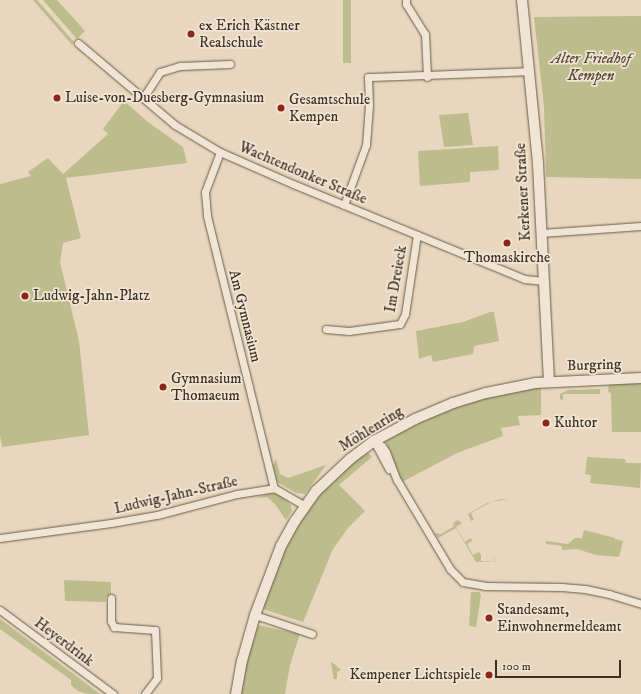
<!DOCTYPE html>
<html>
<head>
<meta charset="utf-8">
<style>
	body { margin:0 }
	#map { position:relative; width:641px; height:694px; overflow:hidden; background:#e8d7be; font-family:"IM FELL DW Pica",serif }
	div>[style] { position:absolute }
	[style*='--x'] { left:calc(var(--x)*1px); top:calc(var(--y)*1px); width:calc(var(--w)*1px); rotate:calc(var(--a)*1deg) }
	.green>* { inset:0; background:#bdbc8c; transform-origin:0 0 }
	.roads { filter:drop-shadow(0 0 1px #685a48) drop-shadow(0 0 1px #685a48) }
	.minor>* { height:7px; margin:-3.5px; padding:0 3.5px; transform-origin:3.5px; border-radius:3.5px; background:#f0e5d5 }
	.secondary>* { height:10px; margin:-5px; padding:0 5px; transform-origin:5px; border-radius:5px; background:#f0e5d5 }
	.dots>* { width:11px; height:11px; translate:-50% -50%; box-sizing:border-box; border:2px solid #f0e5d5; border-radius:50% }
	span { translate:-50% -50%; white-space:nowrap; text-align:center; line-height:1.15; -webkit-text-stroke:3.5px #f0e5d5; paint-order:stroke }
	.poi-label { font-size:15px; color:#3d3020 }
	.left { translate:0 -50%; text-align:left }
	.right { translate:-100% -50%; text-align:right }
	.park-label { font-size:15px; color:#574c36; font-style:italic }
	.street-label { font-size:15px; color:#3d3020 }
	.scale { position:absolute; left:495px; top:660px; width:126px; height:18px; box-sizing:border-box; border:2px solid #3d3020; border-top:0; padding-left:5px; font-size:12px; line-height:14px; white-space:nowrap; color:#3d3020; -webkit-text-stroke:3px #f0e5d5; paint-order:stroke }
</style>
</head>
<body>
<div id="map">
	<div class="green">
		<i style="clip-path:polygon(33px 0,37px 0,74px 42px,72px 45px)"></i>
		<i style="clip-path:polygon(43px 0,57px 0,85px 31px,77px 39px)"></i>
		<i style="left:343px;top:0;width:8px;height:63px"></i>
		<i style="clip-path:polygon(641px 16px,641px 179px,546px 177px,544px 107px,534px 17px)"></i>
		<i style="clip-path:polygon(124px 101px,148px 122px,183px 147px,187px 163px,66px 178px,81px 238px,63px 243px,60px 262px,79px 341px,89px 435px,2px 447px,0 435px,0 184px,31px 176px,28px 172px,48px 158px,63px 174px,108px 134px,103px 129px)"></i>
		<i style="clip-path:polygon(468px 113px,473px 145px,444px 147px,439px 115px)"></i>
		<i style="clip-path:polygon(498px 146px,499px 170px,470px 172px,470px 182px,420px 186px,418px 151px)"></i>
		<i style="clip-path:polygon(490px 312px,494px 312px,499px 341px,474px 346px,473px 354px,433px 362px,431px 355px,419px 359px,416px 331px,463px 322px)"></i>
		<i style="clip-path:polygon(641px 383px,641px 432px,612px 432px,611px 393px,608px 392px,609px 384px)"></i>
		<i style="clip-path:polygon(541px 386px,541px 415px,518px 416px,520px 425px,501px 428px,503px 436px,457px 453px,402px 482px,387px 447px,386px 439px,452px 408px,496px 394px)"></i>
		<i style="clip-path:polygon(600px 389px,600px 394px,563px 394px,563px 401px,560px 399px,560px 394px,568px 390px)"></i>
		<i style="clip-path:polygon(367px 452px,372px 457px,339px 485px,365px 511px,348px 528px,333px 549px,303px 622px,263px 609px,261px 607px,281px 557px,301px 518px,328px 485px,346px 467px)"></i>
		<i style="clip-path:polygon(587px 457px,625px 459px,626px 463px,641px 463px,640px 488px,590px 483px,591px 475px,585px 474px)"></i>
		<i style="clip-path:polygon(276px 459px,280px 474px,288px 478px,326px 465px,305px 494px,296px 493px,277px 482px,273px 466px)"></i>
		<i style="clip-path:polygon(270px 493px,278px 494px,291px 505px,292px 511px,286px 520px,275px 504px,267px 497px,256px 498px)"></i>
		<i style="clip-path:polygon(501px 499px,508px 499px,491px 502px,471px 513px,474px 520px,471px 521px,468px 514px,487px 503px)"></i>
		<i style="clip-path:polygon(458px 520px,462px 523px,456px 527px,465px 542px,471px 538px,472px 541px,467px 544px,473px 555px,479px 552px,481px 555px,481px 561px,494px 562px,495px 555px,495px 562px,476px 562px,456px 528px,438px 538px,435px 533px,441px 534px,453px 527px,454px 522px)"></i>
		<i style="clip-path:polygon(584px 530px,615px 538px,615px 539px,623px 541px,619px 557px,596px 555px,577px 549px,562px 550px,562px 546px,546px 544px,546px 541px,568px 544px,575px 538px,582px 538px)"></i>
		<i style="clip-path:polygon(64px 580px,111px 582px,111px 596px,106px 597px,106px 602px,65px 601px)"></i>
		<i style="clip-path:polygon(471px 592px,479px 592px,481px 595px,476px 627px,469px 626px)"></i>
		<i style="clip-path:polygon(0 619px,100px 694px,88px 694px,78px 691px,71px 685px,71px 680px,0 629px)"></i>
		<i style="clip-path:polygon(258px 625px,300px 634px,290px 665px,285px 694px,240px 694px,246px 662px)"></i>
		<i style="clip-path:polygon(332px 662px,341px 670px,337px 672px,337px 679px,334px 679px,335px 686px,331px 663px)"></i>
	</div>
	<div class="roads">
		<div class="minor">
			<i style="--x:406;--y:0;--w:4;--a:90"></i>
			<i style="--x:406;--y:4;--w:36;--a:58"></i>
			<i style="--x:425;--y:34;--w:43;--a:87.3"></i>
			<i style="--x:78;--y:43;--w:127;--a:40.2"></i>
			<i style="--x:175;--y:125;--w:52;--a:31"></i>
			<i style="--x:220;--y:152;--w:80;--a:23.7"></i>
			<i style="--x:293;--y:184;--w:251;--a:22.3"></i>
			<i style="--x:525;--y:279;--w:19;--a:6"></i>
			<i style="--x:143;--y:98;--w:31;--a:-57"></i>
			<i style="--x:160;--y:72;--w:21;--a:-17"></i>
			<i style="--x:180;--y:66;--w:50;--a:-2.3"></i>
			<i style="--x:220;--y:152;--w:43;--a:110.6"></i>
			<i style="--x:205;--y:192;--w:24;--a:85"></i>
			<i style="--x:207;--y:216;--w:280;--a:76.2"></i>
			<i style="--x:344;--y:205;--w:64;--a:-69.9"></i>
			<i style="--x:366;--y:145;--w:40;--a:-85.7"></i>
			<i style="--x:369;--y:105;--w:28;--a:-92"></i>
			<i style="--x:368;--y:77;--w:162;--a:-2.1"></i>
			<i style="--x:541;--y:233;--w:100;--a:-4"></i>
			<i style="--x:326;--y:329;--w:23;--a:5"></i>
			<i style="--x:349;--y:331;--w:51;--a:-7.8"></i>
			<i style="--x:400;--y:324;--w:11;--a:-63"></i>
			<i style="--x:405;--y:314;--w:80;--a:-81.4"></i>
			<i style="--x:374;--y:441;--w:9;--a:32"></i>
			<i style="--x:382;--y:446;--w:7;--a:56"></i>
			<i style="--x:386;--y:452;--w:30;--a:69"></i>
			<i style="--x:397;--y:480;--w:104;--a:59.2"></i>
			<i style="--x:450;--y:569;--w:18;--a:45"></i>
			<i style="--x:463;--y:582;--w:22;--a:10"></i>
			<i style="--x:485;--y:586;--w:77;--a:0.7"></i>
			<i style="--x:562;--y:587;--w:23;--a:5"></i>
			<i style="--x:585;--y:589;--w:25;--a:12"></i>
			<i style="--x:609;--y:594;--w:34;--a:17"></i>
			<i style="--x:374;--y:441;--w:32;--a:62"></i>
			<i style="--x:0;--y:538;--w:112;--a:-7.7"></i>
			<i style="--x:111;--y:523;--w:47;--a:-9.9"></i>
			<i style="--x:157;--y:515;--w:83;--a:-14.7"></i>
			<i style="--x:237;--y:494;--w:37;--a:-9"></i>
			<i style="--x:274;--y:488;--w:36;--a:30"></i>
			<i style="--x:111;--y:598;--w:23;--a:90"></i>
			<i style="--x:111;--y:621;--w:7;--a:63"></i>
			<i style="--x:114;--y:627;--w:41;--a:4.2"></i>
			<i style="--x:155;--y:630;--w:48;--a:87.6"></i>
			<i style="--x:157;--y:678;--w:20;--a:127"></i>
			<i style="--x:0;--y:610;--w:141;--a:36.6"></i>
			<i style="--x:255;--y:615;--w:60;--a:18.4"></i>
		</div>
		<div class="secondary">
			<i style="--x:522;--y:0;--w:165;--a:84.4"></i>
			<i style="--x:538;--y:164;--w:218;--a:87.1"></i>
			<i style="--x:236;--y:694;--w:34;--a:-80"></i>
			<i style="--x:242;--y:661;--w:48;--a:-74.2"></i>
			<i style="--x:255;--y:615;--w:74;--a:-69.4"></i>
			<i style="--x:281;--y:546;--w:29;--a:-61"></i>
			<i style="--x:295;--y:521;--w:37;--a:-55"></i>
			<i style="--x:316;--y:491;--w:47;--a:-43.3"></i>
			<i style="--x:350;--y:459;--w:30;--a:-37"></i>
			<i style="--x:374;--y:441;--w:47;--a:-28.2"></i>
			<i style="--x:415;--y:419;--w:41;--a:-22.8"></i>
			<i style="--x:453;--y:403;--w:34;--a:-17"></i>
			<i style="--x:486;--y:393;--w:50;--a:-11.5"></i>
			<i style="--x:535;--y:383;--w:106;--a:-2.7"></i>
		</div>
	</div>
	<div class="dots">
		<i style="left:191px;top:34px;background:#8f2418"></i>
		<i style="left:57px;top:98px;background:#8f2418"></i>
		<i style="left:281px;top:108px;background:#8f2418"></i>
		<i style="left:507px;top:243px;background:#8f2418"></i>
		<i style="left:25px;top:296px;background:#8f2418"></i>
		<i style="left:163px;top:387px;background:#8f2418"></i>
		<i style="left:546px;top:423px;background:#8f2418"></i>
		<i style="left:489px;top:618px;background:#8f2418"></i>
		<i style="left:489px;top:675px;background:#8f2418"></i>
	</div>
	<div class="poi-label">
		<span class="left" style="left:199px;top:34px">ex Erich Kästner<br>Realschule</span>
		<span class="left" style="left:65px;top:98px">Luise-von-Duesberg-Gymnasium</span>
		<span class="left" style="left:289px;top:108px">Gesamtschule<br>Kempen</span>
		<span style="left:507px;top:258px">Thomaskirche</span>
		<span class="left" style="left:33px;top:296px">Ludwig-Jahn-Platz</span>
		<span class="left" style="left:171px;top:387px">Gymnasium<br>Thomaeum</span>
		<span class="left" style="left:554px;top:423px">Kuhtor</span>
		<span class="left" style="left:497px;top:618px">Standesamt,<br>Einwohnermeldeamt</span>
		<span class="right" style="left:481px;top:675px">Kempener Lichtspiele</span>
	</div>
	<div class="park-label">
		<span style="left:591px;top:67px">Alter Friedhof<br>Kempen</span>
	</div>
	<div class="street-label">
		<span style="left:303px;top:173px;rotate:23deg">Wachtendonker Straße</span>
		<span style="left:523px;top:192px;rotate:-93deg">Kerkener Straße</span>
		<span style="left:396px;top:279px;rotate:-80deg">Im Dreieck</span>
		<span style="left:245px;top:316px;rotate:76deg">Am Gymnasium</span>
		<span style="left:594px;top:365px;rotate:-2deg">Burgring</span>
		<span style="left:371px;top:429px;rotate:-32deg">Möhlenring</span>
		<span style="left:176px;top:495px;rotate:-13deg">Ludwig-Jahn-Straße</span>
		<span style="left:64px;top:642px;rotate:37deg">Heyerdrink</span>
	</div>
	<div class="scale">100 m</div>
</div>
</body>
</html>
